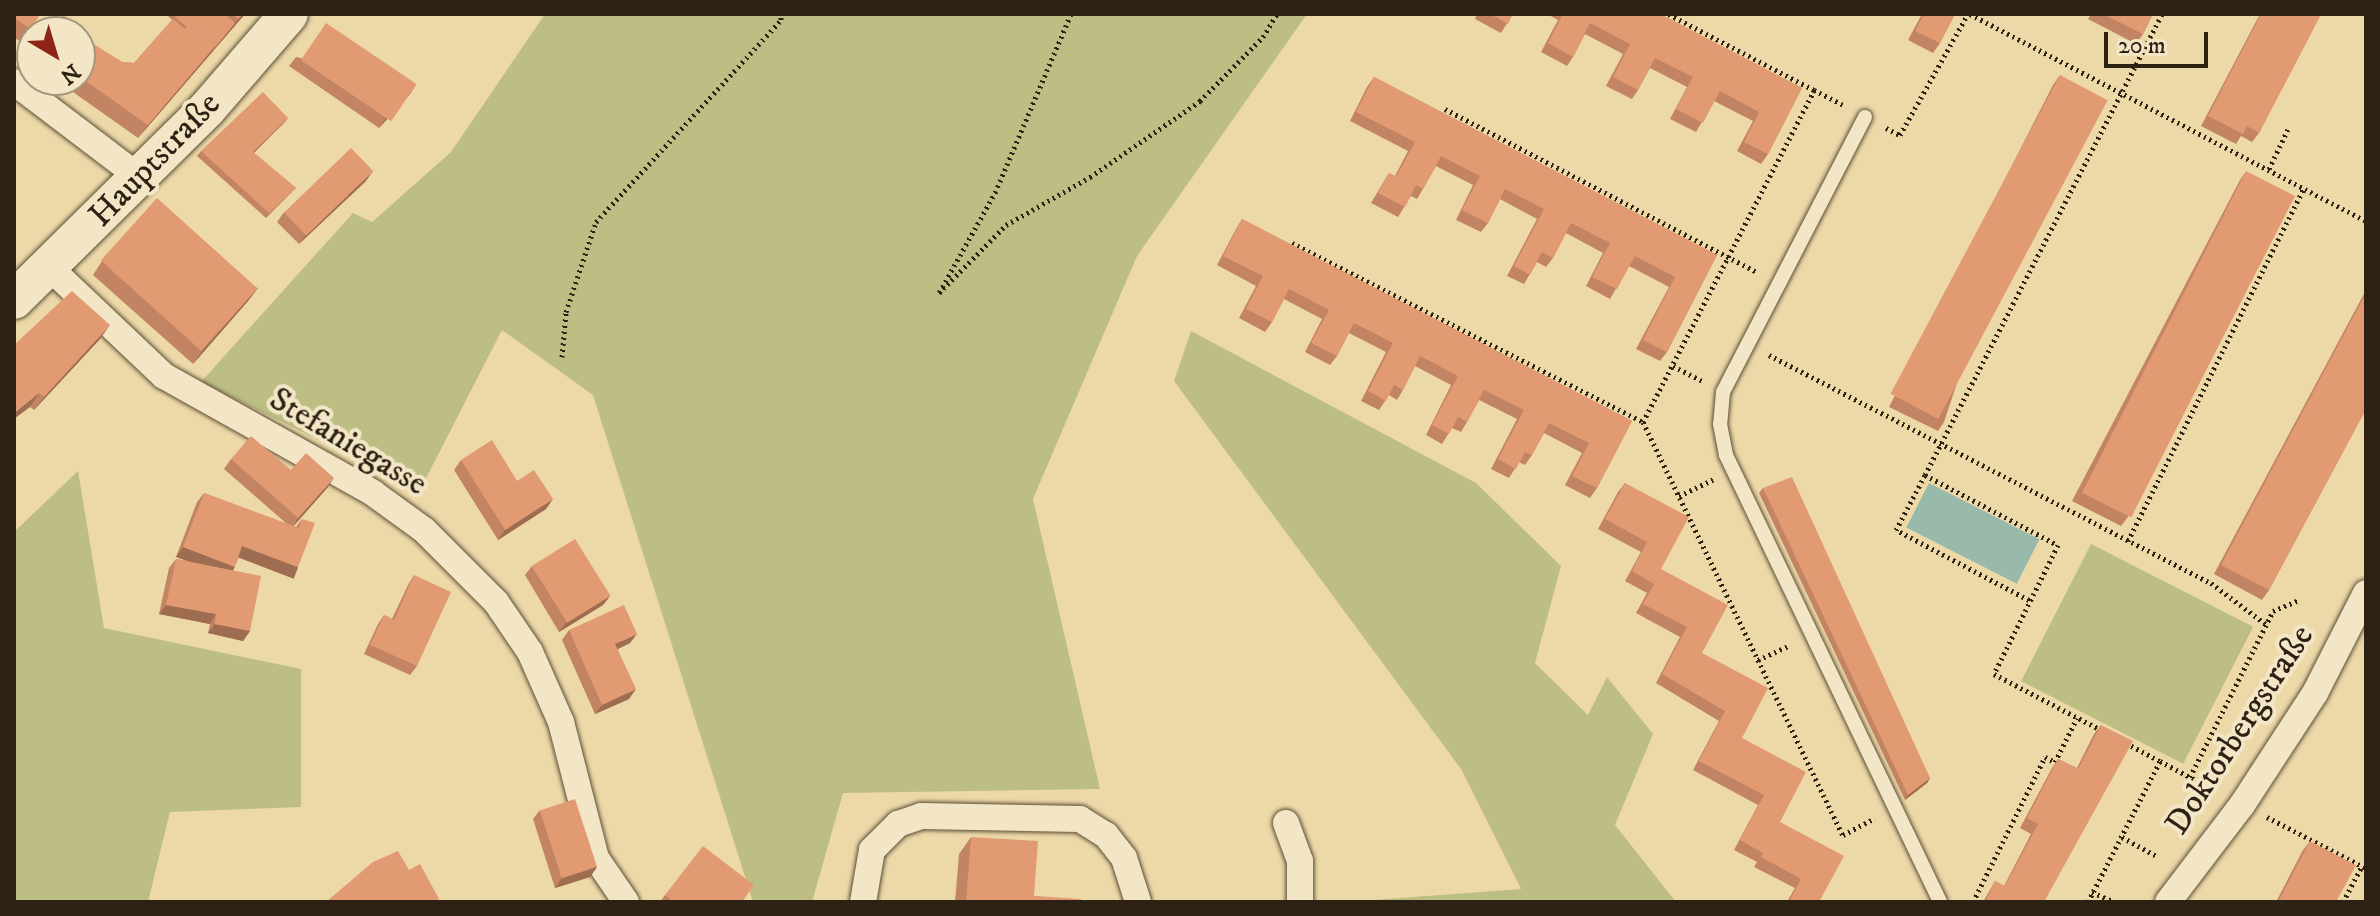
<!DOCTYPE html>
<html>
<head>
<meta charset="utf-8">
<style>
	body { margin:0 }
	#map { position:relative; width:2380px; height:916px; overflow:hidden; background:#edd9a8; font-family:"IM FELL DW Pica",serif }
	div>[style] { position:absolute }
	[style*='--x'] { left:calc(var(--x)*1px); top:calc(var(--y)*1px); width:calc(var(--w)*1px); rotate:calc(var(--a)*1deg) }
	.green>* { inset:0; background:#bdbe84; transform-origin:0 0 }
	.water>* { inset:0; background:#99baaa; transform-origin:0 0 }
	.path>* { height:5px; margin-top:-2.5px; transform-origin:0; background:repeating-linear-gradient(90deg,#2d2113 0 2px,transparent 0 6px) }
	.roads { filter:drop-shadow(0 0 2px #5d4f38) drop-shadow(0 0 2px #5d4f38) }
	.lane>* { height:14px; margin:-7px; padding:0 7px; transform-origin:7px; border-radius:7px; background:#f3e6c6 }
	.street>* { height:26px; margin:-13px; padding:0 13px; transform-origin:13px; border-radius:13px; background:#f3e6c6 }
	.secondary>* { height:38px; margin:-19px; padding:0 19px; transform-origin:19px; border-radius:19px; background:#f3e6c6 }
	.wall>* { inset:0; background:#c28462 }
	.shaded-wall>* { inset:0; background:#9e6c50; transform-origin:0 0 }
	.building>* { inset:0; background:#e19a72; transform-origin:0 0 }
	span { translate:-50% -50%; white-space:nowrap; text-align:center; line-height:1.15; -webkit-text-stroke:8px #f3e6c6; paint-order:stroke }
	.street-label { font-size:34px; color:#2d2113 }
	.frame { position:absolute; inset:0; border:16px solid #2d2113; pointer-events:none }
	.north { position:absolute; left:16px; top:16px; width:80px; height:80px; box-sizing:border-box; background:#f3e6c6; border:2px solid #a4977e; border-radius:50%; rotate:142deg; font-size:22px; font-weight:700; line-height:32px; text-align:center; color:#2d2113 }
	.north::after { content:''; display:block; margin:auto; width:28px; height:36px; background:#8f2418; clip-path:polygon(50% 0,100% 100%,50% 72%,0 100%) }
	.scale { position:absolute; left:2104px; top:32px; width:104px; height:36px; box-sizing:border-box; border:4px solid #2d2113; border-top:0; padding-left:10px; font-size:24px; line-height:28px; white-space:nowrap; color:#2d2113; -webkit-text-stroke:6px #f3e6c6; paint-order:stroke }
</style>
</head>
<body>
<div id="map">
	<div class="green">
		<i style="clip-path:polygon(545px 14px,1307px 14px,1137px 256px,1033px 499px,1100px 789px,843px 793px,812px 902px,753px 902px,593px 395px,502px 330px,420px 490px,201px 382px,353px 213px,372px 222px,451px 152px)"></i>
		<i style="clip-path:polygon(1191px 331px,1476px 483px,1561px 566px,1535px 663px,1588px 715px,1607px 677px,1653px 734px,1615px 825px,1676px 902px,1346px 902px,1521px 889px,1461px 769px,1174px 381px)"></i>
		<i style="clip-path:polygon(78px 471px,104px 628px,301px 669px,301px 807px,170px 812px,148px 902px,14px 902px,14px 532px)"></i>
		<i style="left:2091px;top:544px;width:182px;height:154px;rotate:27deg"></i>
	</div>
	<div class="water">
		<i style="left:1929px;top:483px;width:124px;height:50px;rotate:27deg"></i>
	</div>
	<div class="path">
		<i style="--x:1071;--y:14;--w:192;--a:113"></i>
		<i style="--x:996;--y:191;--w:117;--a:119.2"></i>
		<i style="--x:939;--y:293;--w:95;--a:-45.4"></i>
		<i style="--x:1006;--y:225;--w:97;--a:-29.7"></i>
		<i style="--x:1090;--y:177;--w:134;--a:-34.6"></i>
		<i style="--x:1200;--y:101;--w:90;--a:-45.5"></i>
		<i style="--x:1263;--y:37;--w:27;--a:-59"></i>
		<i style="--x:1970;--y:14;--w:447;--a:27.6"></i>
		<i style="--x:1814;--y:90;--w:35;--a:27"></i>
		<i style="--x:1445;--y:109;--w:352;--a:27.6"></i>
		<i style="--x:1886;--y:128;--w:16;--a:27"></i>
		<i style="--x:1900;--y:135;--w:139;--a:-60.7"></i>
		<i style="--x:2269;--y:169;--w:44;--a:-64.6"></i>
		<i style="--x:1292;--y:243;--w:394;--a:27"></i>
		<i style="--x:1643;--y:422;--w:373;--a:-62.7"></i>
		<i style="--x:1814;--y:90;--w:165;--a:-152.5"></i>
		<i style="--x:1769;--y:355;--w:497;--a:27.3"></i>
		<i style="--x:2211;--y:583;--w:70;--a:36.9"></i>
		<i style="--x:562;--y:357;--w:45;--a:-84.9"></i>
		<i style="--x:566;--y:312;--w:95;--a:-71.6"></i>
		<i style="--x:596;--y:222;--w:274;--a:-47.5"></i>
		<i style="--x:781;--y:20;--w:6;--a:-90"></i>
		<i style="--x:1673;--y:366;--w:35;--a:27"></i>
		<i style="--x:1643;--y:422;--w:459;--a:64.2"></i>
		<i style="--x:1843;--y:835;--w:36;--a:-28"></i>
		<i style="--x:1925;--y:475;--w:518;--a:-62.79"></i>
		<i style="--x:1679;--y:496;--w:39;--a:-26"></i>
		<i style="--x:2128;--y:541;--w:394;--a:-63.5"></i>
		<i style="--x:2029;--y:600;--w:150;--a:-152.2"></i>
		<i style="--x:1896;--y:530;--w:62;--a:-62.2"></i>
		<i style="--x:1925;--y:475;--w:150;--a:27.8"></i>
		<i style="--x:2058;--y:545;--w:144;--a:116.4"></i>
		<i style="--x:1994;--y:674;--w:123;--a:27.6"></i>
		<i style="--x:1758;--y:660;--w:35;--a:-25"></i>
		<i style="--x:2126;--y:743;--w:38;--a:28"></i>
		<i style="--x:2190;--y:777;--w:186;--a:-63.4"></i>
		<i style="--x:2273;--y:611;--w:28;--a:-23"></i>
		<i style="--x:2267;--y:817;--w:111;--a:27.3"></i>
		<i style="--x:2122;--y:837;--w:39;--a:29"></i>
		<i style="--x:2092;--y:892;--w:24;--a:24"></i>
		<i style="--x:1973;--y:902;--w:162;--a:-63.6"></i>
		<i style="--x:2045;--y:757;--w:11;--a:27"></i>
		<i style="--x:2055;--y:762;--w:49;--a:-63.4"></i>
		<i style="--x:2088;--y:902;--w:158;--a:-62.9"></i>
		<i style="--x:2160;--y:761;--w:64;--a:28.2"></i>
		<i style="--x:2343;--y:902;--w:41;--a:-62.2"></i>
	</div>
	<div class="roads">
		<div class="lane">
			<i style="--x:1865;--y:117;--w:309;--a:117.3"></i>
			<i style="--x:1723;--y:392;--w:32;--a:95"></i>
			<i style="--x:1720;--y:424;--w:32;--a:79"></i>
			<i style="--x:1726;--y:455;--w:496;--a:64.4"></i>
		</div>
		<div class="street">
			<i style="--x:14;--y:82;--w:157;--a:37.2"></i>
			<i style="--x:49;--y:267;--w:158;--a:43.5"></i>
			<i style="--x:164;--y:376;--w:240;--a:29.2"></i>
			<i style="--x:373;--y:493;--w:63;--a:36"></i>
			<i style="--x:424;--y:530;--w:102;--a:45"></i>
			<i style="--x:496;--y:602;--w:60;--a:55.8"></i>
			<i style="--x:530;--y:652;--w:77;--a:66.1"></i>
			<i style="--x:561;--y:722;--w:140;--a:75.6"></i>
			<i style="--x:596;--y:858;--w:53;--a:55.7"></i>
			<i style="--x:1286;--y:823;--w:40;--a:69.8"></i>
			<i style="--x:1300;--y:861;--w:41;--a:90"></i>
			<i style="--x:863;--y:902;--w:53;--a:-80.2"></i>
			<i style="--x:872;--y:850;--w:37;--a:-45"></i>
			<i style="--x:898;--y:824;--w:24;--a:-19"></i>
			<i style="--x:921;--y:816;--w:159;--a:1.1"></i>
			<i style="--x:1080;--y:819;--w:31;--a:32"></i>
			<i style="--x:1106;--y:835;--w:29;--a:52"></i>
			<i style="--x:1124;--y:858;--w:46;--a:72.3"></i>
			<i style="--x:2168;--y:902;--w:122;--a:-52.7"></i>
			<i style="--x:2242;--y:805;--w:134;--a:-56.9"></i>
			<i style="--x:2315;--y:693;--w:112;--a:-63"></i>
		</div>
		<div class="secondary">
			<i style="--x:14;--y:300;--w:272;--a:-44.7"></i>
			<i style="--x:207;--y:109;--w:125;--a:-49.2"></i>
		</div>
	</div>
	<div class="wall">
		<i style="clip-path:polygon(14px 14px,31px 29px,22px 42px,14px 38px)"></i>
		<i style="clip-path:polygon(166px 14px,245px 14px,138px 138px,56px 80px,80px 80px,80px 36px,122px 62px,134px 63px,172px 20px)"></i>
		<i style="clip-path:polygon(1477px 14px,1513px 14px,1501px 33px,1475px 19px)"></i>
		<i style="clip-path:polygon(1547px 14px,1660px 14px,1802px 88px,1768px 154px,1761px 164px,1737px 151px,1753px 121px,1714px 101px,1696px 132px,1670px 119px,1687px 87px,1650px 68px,1638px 90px,1632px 99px,1606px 86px,1623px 54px,1585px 34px,1573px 57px,1567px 66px,1541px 52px,1558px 20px)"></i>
		<i style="clip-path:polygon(1922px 14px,1955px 14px,1940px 43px,1933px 53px,1908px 40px)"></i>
		<i style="clip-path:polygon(2091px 14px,2153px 14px,2143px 34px,2136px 44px,2088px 19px)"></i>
		<i style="clip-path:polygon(2260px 14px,2321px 14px,2259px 133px,2252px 142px,2241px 136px,2236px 144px,2201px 126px)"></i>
		<i style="clip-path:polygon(296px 57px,416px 84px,410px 94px,379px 128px,289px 66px)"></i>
		<i style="clip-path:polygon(2060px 75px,1944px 422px,1938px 431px,1889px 407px,2053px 85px)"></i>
		<i style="clip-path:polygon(1374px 77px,1717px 255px,1667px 352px,1660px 361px,1636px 349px,1669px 287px,1629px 266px,1610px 299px,1586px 286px,1603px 253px,1566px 233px,1553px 258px,1546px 267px,1537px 262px,1524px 284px,1507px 276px,1537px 219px,1500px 199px,1488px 223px,1481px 232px,1456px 220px,1473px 185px,1436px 166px,1423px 189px,1417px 199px,1411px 196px,1398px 217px,1371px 203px,1389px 173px,1395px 176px,1408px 151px,1350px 121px,1367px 87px)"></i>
		<i style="clip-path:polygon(288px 118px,254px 153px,296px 188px,266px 218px,197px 156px,201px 151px)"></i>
		<i style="clip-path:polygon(2246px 171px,2128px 517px,2121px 526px,2072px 501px,2240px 180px)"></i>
		<i style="clip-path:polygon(366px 181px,299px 244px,277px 222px,284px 212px)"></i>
		<i style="clip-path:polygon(1242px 219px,1632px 421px,1597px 488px,1590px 498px,1565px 485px,1582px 453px,1544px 433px,1532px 455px,1525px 465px,1519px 462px,1509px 478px,1491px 469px,1517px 419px,1479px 400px,1467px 422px,1461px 432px,1452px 428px,1442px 444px,1426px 435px,1451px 385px,1415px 366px,1403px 390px,1397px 400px,1389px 395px,1379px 410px,1361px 401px,1386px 352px,1349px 333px,1337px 356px,1330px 365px,1305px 352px,1322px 319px,1284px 299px,1272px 322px,1265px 332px,1239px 318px,1256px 286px,1217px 265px,1236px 229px)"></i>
		<i style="clip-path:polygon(102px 261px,258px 288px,248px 301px,193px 364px,93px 275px)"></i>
		<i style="clip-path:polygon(2366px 290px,2366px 409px,2269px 590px,2262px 600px,2214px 574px)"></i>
		<i style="clip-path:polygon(72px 291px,100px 339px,34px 410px,30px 407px)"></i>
		<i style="clip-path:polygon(231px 459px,291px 470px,328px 487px,293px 526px,296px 527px,302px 519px,298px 567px,292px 577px,239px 557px,233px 570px,250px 631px,243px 641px,208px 633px,210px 624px,159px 614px,169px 568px,176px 559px,189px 561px,176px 557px,197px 502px,204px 493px,287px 524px,224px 469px)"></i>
		<i style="clip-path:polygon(461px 460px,517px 481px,546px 509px,498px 540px,454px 470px)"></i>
		<i style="clip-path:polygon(1625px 483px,1661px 569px,1702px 653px,1780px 822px,1819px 902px,1787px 902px,1795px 888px,1754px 867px,1757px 862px,1734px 850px,1758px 805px,1693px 770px,1719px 721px,1656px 683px,1680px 637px,1636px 613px,1647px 593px,1625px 581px,1641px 552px,1598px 529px,1618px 492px)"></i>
		<i style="clip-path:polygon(1763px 488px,1930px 778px,1927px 783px,1905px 800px,1759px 493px)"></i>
		<i style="clip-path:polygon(532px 566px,610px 596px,603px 605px,559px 632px,525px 575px)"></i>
		<i style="clip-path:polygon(414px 575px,417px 666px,410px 675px,364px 654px,378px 624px,384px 615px,392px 619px,408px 585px)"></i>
		<i style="clip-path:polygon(569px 630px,630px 643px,618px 649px,629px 699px,595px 714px,562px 640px)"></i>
		<i style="clip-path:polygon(2101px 725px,2044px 902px,1983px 902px,1995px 881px,2004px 886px,2031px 834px,2020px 828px,2052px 768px,2058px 759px,2077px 768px,2094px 734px)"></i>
		<i style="clip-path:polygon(540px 810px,597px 867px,590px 877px,555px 888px,533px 819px)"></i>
		<i style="clip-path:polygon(971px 837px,1034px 896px,1081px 902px,955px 902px,959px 854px)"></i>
		<i style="clip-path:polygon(2310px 841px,2336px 902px,2276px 902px,2303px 850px)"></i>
		<i style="clip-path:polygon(665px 895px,742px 902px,660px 902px)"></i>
	</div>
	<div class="shaded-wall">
		<i style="clip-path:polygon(243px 14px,245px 14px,138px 138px,148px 125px)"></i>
		<i style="clip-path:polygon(416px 84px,410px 94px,379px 128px,386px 118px)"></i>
		<i style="clip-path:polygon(288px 118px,284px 123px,249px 157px,253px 152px)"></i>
		<i style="clip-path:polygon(373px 171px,366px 181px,299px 244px,306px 235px)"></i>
		<i style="clip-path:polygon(258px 288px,248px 301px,193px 364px,203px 350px)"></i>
		<i style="clip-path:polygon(110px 325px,100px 339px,34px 410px,44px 397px)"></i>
		<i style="clip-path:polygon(39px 393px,30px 407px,14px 419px,14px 413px)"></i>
		<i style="clip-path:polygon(334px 478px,328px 487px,292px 528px,298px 518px)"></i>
		<i style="clip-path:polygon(553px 499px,546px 509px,498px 540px,505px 530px)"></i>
		<i style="left:242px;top:546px;width:60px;height:12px;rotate:21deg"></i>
		<i style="clip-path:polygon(183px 547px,235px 567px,229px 576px,176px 557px)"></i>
		<i style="clip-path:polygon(610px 596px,603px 605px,559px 632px,566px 623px)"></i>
		<i style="clip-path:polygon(166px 605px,216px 614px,210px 624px,159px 614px)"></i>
		<i style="clip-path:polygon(215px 624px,250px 631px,243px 641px,208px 633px)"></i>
		<i style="clip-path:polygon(637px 634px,630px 643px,609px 653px,615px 644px)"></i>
		<i style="clip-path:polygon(636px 689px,629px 699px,595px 714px,602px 705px)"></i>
		<i style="clip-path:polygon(1930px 778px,1927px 783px,1905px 800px,1908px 795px)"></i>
		<i style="clip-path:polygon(597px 867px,590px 877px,555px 888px,561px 879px)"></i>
	</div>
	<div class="building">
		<i style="clip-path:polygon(14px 14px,40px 14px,31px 29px,14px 18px)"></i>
		<i style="clip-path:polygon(177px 14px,225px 14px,235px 23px,213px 50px,216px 45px,190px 23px,187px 27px,175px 17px)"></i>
		<i style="clip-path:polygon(233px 14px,243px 14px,238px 19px)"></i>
		<i style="clip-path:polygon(1490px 14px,1513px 14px,1508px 24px)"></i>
		<i style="clip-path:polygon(1563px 14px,1660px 14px,1802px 88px,1768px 154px,1744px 142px,1759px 112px,1720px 91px,1703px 123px,1676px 109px,1693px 77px,1655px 58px,1638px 90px,1613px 77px,1630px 44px,1590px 23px,1573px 57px,1548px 43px)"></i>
		<i style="clip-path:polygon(1924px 14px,1955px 14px,1940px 43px,1915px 31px)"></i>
		<i style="clip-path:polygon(2103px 14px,2153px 14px,2143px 34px)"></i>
		<i style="clip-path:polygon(2261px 14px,2321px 14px,2259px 133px,2247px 126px,2243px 134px,2208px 116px)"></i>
		<i style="clip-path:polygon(63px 15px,84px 27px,80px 33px,50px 32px)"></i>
		<i style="clip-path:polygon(173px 19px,185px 29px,190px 23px,216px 45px,148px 125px,80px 77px,80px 36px,122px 62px,134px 63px)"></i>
		<i style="left:326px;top:23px;width:109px;height:45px;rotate:34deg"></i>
		<i style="left:2060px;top:75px;width:54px;height:361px;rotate:28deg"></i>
		<i style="clip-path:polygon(1374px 77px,1717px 255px,1667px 352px,1643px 340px,1675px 277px,1635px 256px,1617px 289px,1592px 277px,1610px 243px,1571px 223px,1553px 258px,1542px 252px,1530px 275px,1514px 266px,1544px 209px,1505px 189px,1488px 223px,1462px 210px,1480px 176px,1441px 156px,1423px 189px,1416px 185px,1405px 207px,1378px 193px,1389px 173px,1396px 177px,1415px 142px,1356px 112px)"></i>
		<i style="clip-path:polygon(263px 92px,288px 118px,253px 152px,296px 188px,269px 213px,201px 151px)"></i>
		<i style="left:351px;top:148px;width:32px;height:93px;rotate:46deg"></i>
		<i style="left:2246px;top:171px;width:55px;height:361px;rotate:27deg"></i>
		<i style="left:157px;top:198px;width:135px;height:84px;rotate:42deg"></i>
		<i style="clip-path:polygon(1242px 219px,1632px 421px,1597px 488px,1572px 476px,1589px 443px,1549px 423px,1532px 455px,1525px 452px,1516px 469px,1498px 459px,1524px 410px,1484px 390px,1467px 422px,1458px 417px,1449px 434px,1432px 425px,1458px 376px,1420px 356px,1403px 390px,1394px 385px,1386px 401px,1368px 391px,1393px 343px,1354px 323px,1337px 356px,1311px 343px,1329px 310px,1289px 289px,1272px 322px,1246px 309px,1263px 276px,1223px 256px)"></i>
		<i style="clip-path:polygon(72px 291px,110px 325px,44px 397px,39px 393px,14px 413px,14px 345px)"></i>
		<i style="clip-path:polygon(2366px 293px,2366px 409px,2269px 590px,2221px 565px)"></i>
		<i style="clip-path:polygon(251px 436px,291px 470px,306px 453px,334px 478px,298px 518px,231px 459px)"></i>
		<i style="clip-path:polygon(492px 440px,517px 481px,534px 470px,553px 499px,505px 530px,461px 460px)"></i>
		<i style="clip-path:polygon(1792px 477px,1930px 778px,1908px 795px,1763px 488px)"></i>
		<i style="clip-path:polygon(1625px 483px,1689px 517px,1661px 569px,1728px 605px,1702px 653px,1768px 688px,1742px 738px,1806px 772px,1780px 822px,1844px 856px,1819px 902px,1789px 902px,1801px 879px,1761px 857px,1763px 853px,1740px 840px,1764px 795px,1699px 761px,1725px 711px,1662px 674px,1687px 627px,1643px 604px,1654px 584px,1632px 571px,1647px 542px,1605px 519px)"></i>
		<i style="clip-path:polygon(204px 493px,299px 528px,302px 519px,315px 523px,298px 567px,242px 546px,235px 567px,183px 547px)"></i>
		<i style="left:575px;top:539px;width:67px;height:51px;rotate:58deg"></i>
		<i style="clip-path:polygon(176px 559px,261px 576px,250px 631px,215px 624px,216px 614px,166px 605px)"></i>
		<i style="clip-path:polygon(414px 575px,451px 592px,417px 666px,370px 645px,384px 615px,394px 620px)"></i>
		<i style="clip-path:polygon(624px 605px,637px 634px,615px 644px,636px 689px,602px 705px,569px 630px)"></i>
		<i style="clip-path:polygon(2101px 725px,2133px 741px,2044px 902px,1985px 902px,1995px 881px,2005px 886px,2038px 824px,2027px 818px,2058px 759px,2078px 769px)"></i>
		<i style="left:575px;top:799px;width:71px;height:37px;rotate:72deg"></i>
		<i style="clip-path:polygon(971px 837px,1038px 841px,1034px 896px,1081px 899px,1081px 902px,966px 902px)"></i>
		<i style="clip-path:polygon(2310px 841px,2356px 865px,2336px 902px,2278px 902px)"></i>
		<i style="clip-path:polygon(703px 846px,754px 885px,742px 902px,674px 902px,665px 895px)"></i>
		<i style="clip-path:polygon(398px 851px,409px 870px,420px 864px,439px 899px,434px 902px,326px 902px,373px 862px)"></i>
	</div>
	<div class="street-label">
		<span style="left:155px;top:160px;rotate:-46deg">Hauptstraße</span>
		<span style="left:348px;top:442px;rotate:31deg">Stefaniegasse</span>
		<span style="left:2240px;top:730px;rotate:-57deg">Doktorbergstraße</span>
	</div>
	<div class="frame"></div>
	<div class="north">N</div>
	<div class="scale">20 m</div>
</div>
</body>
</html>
